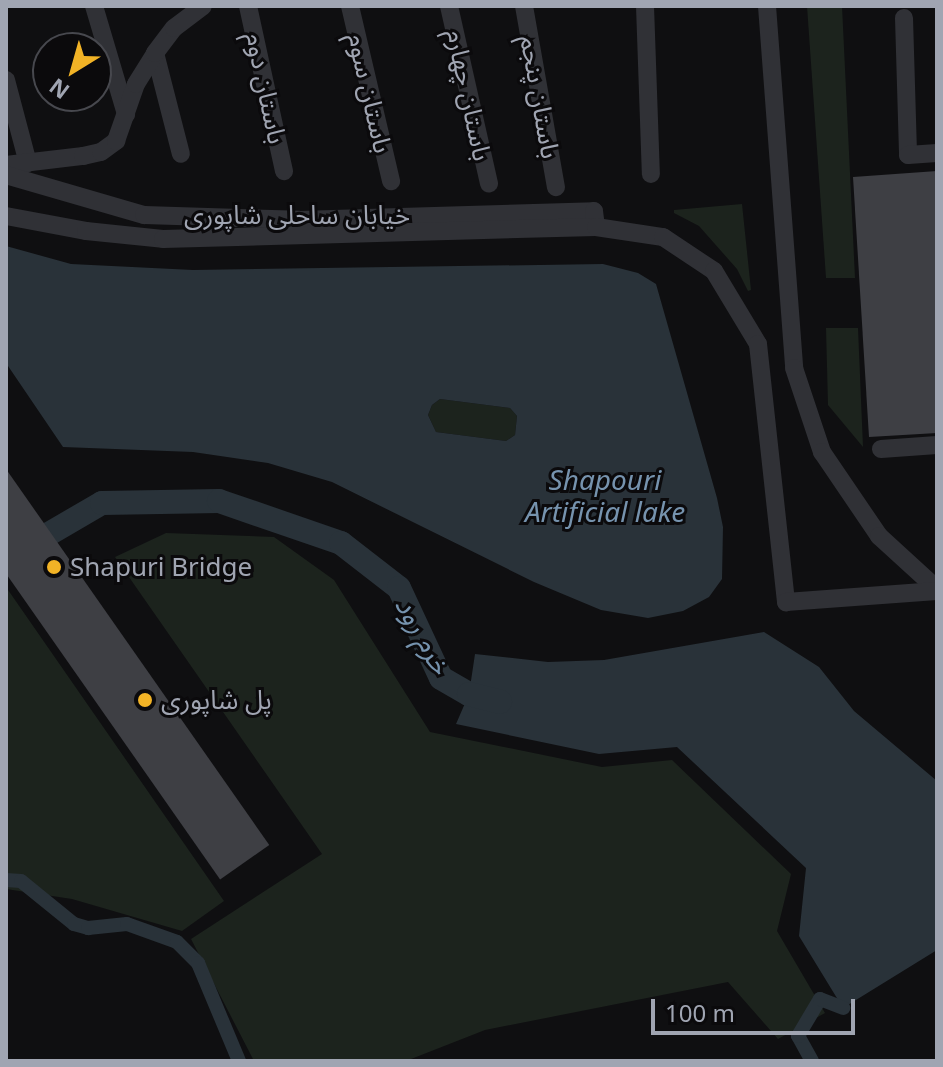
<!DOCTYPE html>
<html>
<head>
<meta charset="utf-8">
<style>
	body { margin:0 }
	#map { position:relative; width:943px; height:1067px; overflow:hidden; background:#0f0f11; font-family:"Noto Sans","Noto Sans Arabic",sans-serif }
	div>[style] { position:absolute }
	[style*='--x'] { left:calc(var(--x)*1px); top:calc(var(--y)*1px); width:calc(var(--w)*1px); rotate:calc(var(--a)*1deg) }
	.green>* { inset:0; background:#1c231d }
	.water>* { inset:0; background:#293239 }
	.canal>* { height:14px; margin:-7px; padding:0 7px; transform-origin:7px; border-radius:7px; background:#293239 }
	.river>* { height:24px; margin:-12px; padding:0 12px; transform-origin:12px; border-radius:12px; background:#293239 }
	.building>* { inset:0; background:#3e3f44; transform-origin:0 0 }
	.minor>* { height:18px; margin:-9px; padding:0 9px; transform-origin:9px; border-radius:9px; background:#303136 }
	.dots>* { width:22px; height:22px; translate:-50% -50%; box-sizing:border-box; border:4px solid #0b0a0c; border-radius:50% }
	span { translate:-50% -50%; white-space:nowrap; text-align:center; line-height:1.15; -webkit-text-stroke:6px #0b0a0c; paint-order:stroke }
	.street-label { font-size:26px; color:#a0a5b2 }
	.poi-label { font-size:26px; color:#a0a5b2 }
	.left { translate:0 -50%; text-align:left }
	.water-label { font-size:28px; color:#7693ae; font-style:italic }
	.frame { position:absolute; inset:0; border:8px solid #a0a5b2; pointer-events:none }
	.north { position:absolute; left:32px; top:32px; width:80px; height:80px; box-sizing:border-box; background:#0b0a0c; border:2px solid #47484e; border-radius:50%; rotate:217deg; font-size:22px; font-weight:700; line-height:32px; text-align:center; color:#a0a5b2 }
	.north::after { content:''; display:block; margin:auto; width:28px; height:36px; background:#f2b326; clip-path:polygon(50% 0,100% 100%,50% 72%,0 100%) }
	.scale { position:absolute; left:651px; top:999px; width:204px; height:36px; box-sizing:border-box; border:4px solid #a0a5b2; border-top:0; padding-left:10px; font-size:24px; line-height:28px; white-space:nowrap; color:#a0a5b2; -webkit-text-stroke:6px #0b0a0c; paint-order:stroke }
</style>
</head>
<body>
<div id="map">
	<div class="green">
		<i style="clip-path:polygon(807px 6px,842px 6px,855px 278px,826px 278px)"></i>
		<i style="clip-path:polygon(742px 204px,751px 290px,748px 291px,737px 269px,699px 226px,674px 213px,674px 210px)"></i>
		<i style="clip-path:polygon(826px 328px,858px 328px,863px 447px,828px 405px)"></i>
		<i style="clip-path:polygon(440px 399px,510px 408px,517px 416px,515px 435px,506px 441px,436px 432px,428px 415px,432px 405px)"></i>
		<i style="clip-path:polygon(166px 533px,274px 537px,334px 580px,430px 732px,602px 767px,672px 760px,791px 874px,777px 931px,825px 1013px,778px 1039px,728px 982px,485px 1030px,406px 1061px,254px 1061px,191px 939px,322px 854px,115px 557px)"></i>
		<i style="clip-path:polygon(6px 587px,224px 901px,182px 931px,72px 899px,6px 889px)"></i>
	</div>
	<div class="water">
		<i style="clip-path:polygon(evenodd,6px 246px,71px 264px,193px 270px,603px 264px,638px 273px,656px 284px,717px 498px,723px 527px,722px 579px,709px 597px,683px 611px,648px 618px,601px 610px,534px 582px,332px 482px,268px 463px,193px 452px,63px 447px,6px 363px,6px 246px,440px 399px,510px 408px,517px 416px,515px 435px,506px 441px,436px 432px,428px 415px,432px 405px,440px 399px)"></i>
		<i style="clip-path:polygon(764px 632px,819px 667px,854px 711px,937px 781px,937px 950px,843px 1008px,799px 936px,806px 868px,677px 747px,599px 754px,456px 724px,469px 694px,475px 654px,548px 662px,604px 660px)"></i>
	</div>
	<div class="canal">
		<i style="--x:6;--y:880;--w:15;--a:4"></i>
		<i style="--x:21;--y:881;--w:68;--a:39.1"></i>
		<i style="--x:74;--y:924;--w:15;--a:16"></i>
		<i style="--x:88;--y:928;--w:39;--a:-6"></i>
		<i style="--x:127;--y:924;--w:53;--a:19.8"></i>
		<i style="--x:177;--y:942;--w:30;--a:45"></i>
		<i style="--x:198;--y:963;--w:106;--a:67.3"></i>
		<i style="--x:812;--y:1061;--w:29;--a:-119"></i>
		<i style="--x:798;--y:1036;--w:43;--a:-59.3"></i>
		<i style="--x:820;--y:999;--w:25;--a:21"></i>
	</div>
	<div class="river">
		<i style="--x:6;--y:559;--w:111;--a:-30.3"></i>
		<i style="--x:102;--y:503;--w:117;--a:-1"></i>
		<i style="--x:219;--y:501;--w:129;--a:19"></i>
		<i style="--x:341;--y:543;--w:73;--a:37.8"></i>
		<i style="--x:399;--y:588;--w:99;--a:65"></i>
		<i style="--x:441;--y:678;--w:32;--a:30"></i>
		<i style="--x:469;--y:694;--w:32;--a:14"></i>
	</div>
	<div class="building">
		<i style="clip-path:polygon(937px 171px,937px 433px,869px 437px,853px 177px)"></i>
		<i style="left:6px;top:469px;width:459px;height:60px;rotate:55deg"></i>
	</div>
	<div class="minor">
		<i style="--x:94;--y:6;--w:113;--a:73.5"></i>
		<i style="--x:248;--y:6;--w:169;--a:77.7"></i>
		<i style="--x:350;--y:6;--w:180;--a:76.8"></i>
		<i style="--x:449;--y:6;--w:182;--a:77.3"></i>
		<i style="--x:524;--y:6;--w:184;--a:80"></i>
		<i style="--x:645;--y:6;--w:168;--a:88"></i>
		<i style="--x:767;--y:6;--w:363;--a:85.7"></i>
		<i style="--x:794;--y:368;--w:89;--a:71.6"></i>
		<i style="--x:822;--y:452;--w:102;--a:55.8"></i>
		<i style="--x:879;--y:536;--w:79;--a:42.4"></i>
		<i style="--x:904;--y:18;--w:137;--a:88.3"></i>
		<i style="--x:908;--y:155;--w:29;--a:-4"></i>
		<i style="--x:155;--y:53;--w:104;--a:75.6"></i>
		<i style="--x:6;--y:80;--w:86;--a:75.2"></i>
		<i style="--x:6;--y:165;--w:78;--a:-6.7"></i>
		<i style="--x:83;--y:156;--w:18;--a:-13"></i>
		<i style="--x:101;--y:152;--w:19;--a:-36"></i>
		<i style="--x:116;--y:141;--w:60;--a:-70.7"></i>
		<i style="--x:136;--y:84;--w:36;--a:-58"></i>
		<i style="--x:155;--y:53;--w:31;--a:-53"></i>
		<i style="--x:174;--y:28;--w:36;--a:-37"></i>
		<i style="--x:6;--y:175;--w:144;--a:16.2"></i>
		<i style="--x:144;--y:215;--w:155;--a:1.8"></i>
		<i style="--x:299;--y:220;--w:295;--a:-1.7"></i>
		<i style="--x:594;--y:211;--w:16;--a:83"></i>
		<i style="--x:6;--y:216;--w:81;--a:10.6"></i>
		<i style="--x:86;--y:231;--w:77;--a:5.9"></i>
		<i style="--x:163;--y:239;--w:433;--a:-1.6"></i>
		<i style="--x:596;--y:227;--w:68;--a:8.5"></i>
		<i style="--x:663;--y:237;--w:61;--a:33.7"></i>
		<i style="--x:714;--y:271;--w:85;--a:58.9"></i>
		<i style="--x:758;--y:344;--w:260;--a:83.8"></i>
		<i style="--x:786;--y:602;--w:151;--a:-4.2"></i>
		<i style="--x:881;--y:449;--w:56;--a:-4.1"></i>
	</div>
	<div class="dots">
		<i style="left:54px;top:567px;background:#f2b326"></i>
		<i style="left:145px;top:700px;background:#f2b326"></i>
	</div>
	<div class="street-label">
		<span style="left:266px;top:88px;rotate:78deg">باستان دوم</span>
		<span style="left:370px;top:93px;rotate:77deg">باستان سوم</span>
		<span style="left:469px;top:95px;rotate:78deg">باستان چهارم</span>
		<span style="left:540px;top:97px;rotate:80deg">باستان پنجم</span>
		<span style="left:297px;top:215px">خیابان ساحلی شاپوری</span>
	</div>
	<div class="poi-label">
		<span class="left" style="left:70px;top:567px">Shapuri Bridge</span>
		<span class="left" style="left:161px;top:700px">پل شاپوری</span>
	</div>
	<div class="water-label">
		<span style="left:605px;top:495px">Shapouri<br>Artificial lake</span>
		<span style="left:424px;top:635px;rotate:61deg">خرم رود</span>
	</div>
	<div class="frame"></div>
	<div class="north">N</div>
	<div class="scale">100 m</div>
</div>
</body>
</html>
